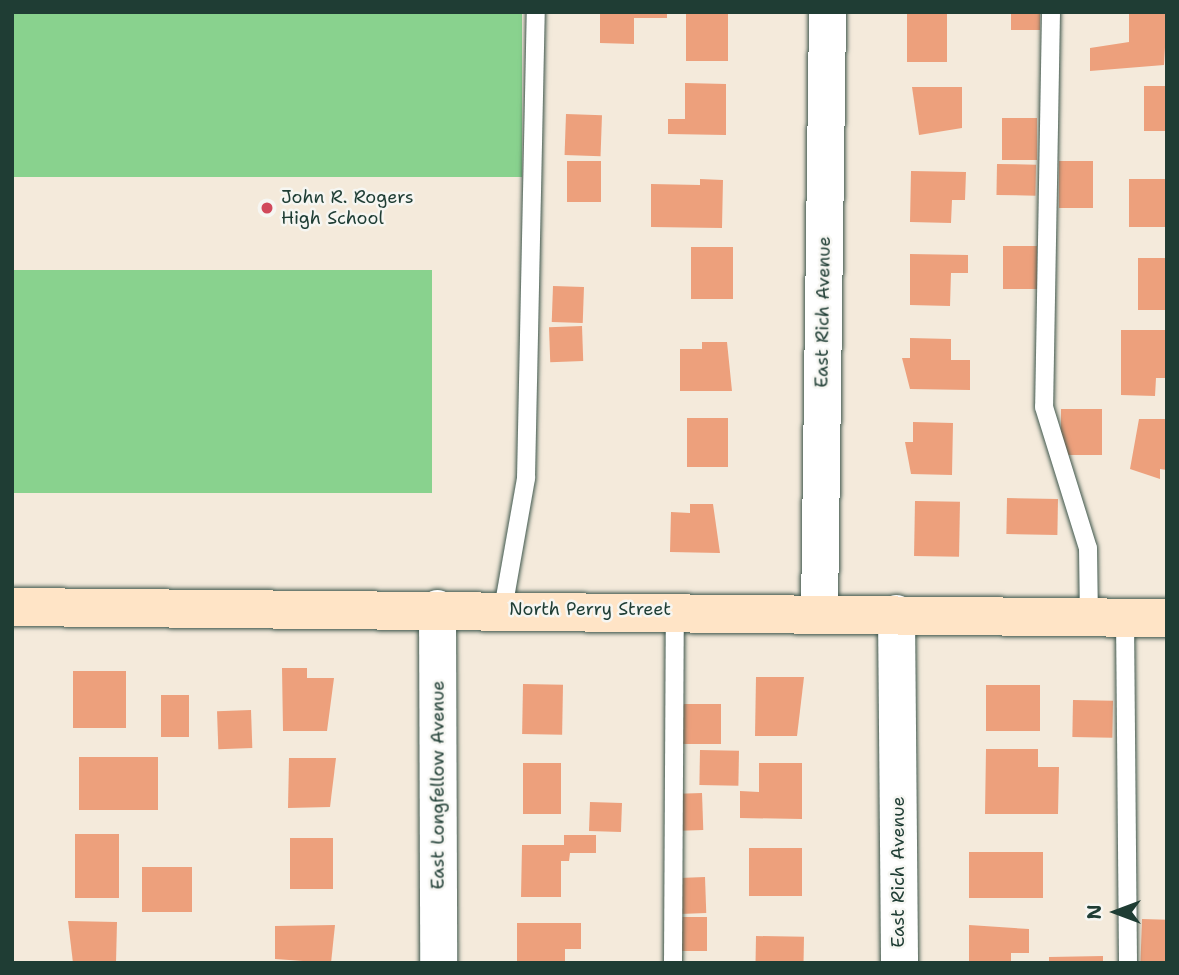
<!DOCTYPE html>
<html>
<head>
<meta charset="utf-8">
<style>
	body { margin:0 }
	#map { position:relative; width:1179px; height:975px; overflow:hidden; background:#f4eadb; font-family:"Shantell Sans",sans-serif }
	div>[style] { position:absolute }
	[style*='--x'] { left:calc(var(--x)*1px); top:calc(var(--y)*1px); width:calc(var(--w)*1px); rotate:calc(var(--a)*1deg) }
	.green>* { inset:0; background:#89d28e; transform-origin:0 0 }
	.building>* { inset:0; background:#eda07c; transform-origin:0 0 }
	.roads { filter:drop-shadow(0 0 2px #3f574d) drop-shadow(0 0 2px #3f574d) }
	.lane>* { height:18px; margin:-9px; padding:0 9px; transform-origin:9px; border-radius:9px; background:#fff }
	.street>* { height:37px; margin:-18.5px; padding:0 18.5px; transform-origin:18.5px; border-radius:18.5px; background:#fff }
	.secondary>* { height:38px; margin:-19px; padding:0 19px; transform-origin:19px; border-radius:19px; background:#ffe4c6 }
	.dots>* { width:19px; height:19px; translate:-50% -50%; box-sizing:border-box; border:4px solid #f6f6f2; border-radius:50% }
	span { translate:-50% -50%; white-space:nowrap; text-align:center; line-height:1.15; -webkit-text-stroke:5px #f6f6f2; paint-order:stroke }
	.poi-label { font-size:18px; color:#1f3d34 }
	.left { translate:0 -50%; text-align:left }
	.street-label { font-size:18px; color:#1f3d34 }
	.frame { position:absolute; inset:0; border:14px solid #1f3d34; pointer-events:none }
	.north { position:absolute; left:1081px; top:877px; width:70px; height:70px; -webkit-text-stroke:5px #f6f6f2; paint-order:stroke; rotate:270deg; font-size:19px; font-weight:700; line-height:28px; text-align:center; color:#1f3d34 }
	.north::after { content:''; display:block; margin:auto; width:24px; height:32px; background:#1f3d34; clip-path:polygon(50% 0,100% 100%,50% 72%,0 100%) }
</style>
</head>
<body>
<div id="map">
	<div class="green">
		<i style="left:12px;top:12px;width:510px;height:165px"></i>
		<i style="left:12px;top:270px;width:420px;height:223px"></i>
	</div>
	<div class="building">
		<i style="clip-path:polygon(600px 12px,667px 12px,667px 18px,634px 18px,634px 44px,600px 43px)"></i>
		<i style="left:686px;top:12px;width:42px;height:49px"></i>
		<i style="left:907px;top:12px;width:40px;height:50px"></i>
		<i style="left:1011px;top:12px;width:29px;height:18px"></i>
		<i style="clip-path:polygon(1129px 12px,1167px 12px,1164px 65px,1090px 71px,1090px 48px,1129px 42px)"></i>
		<i style="clip-path:polygon(685px 83px,726px 84px,726px 135px,668px 134px,668px 119px,685px 119px)"></i>
		<i style="left:1144px;top:86px;width:23px;height:45px"></i>
		<i style="clip-path:polygon(912px 87px,962px 87px,962px 128px,919px 135px)"></i>
		<i style="left:566px;top:114px;width:36px;height:41px;rotate:2deg"></i>
		<i style="left:1002px;top:118px;width:35px;height:42px"></i>
		<i style="left:567px;top:161px;width:34px;height:41px"></i>
		<i style="left:1059px;top:161px;width:34px;height:47px"></i>
		<i style="left:997px;top:164px;width:39px;height:31px;rotate:1deg"></i>
		<i style="clip-path:polygon(911px 171px,966px 172px,965px 200px,952px 200px,951px 223px,910px 222px)"></i>
		<i style="clip-path:polygon(700px 179px,723px 180px,722px 228px,651px 227px,651px 184px,700px 185px)"></i>
		<i style="left:1129px;top:179px;width:38px;height:48px"></i>
		<i style="left:1037px;top:246px;width:43px;height:34px;rotate:90deg"></i>
		<i style="left:691px;top:247px;width:42px;height:52px"></i>
		<i style="clip-path:polygon(910px 254px,968px 255px,968px 273px,951px 273px,950px 306px,910px 305px)"></i>
		<i style="left:1138px;top:258px;width:29px;height:52px"></i>
		<i style="left:553px;top:286px;width:31px;height:36px;rotate:2deg"></i>
		<i style="left:582px;top:326px;width:35px;height:33px;rotate:88deg"></i>
		<i style="clip-path:polygon(1121px 330px,1165px 330px,1167px 370px,1165px 378px,1156px 378px,1155px 396px,1121px 395px)"></i>
		<i style="clip-path:polygon(910px 338px,951px 339px,951px 360px,970px 360px,970px 390px,910px 389px,902px 358px,910px 358px)"></i>
		<i style="clip-path:polygon(702px 342px,727px 342px,732px 391px,680px 391px,680px 349px,702px 349px)"></i>
		<i style="left:1061px;top:409px;width:41px;height:46px"></i>
		<i style="left:687px;top:418px;width:41px;height:49px"></i>
		<i style="clip-path:polygon(1139px 419px,1167px 419px,1167px 470px,1160px 469px,1160px 479px,1130px 469px)"></i>
		<i style="clip-path:polygon(913px 422px,953px 423px,952px 475px,911px 474px,905px 442px,913px 442px)"></i>
		<i style="left:1007px;top:498px;width:51px;height:36px;rotate:1deg"></i>
		<i style="left:915px;top:501px;width:45px;height:55px;rotate:1deg"></i>
		<i style="clip-path:polygon(690px 504px,713px 504px,720px 553px,670px 552px,671px 512px,690px 513px)"></i>
		<i style="clip-path:polygon(282px 668px,307px 668px,307px 678px,334px 678px,327px 731px,283px 731px)"></i>
		<i style="left:73px;top:671px;width:53px;height:57px"></i>
		<i style="clip-path:polygon(756px 677px,804px 677px,797px 736px,755px 736px)"></i>
		<i style="left:523px;top:684px;width:40px;height:50px;rotate:1deg"></i>
		<i style="left:986px;top:685px;width:54px;height:46px"></i>
		<i style="left:189px;top:695px;width:42px;height:28px;rotate:90deg"></i>
		<i style="left:1073px;top:700px;width:40px;height:37px;rotate:1deg"></i>
		<i style="left:721px;top:704px;width:40px;height:40px;rotate:90deg"></i>
		<i style="left:251px;top:710px;width:38px;height:34px;rotate:88deg"></i>
		<i style="clip-path:polygon(986px 749px,1038px 749px,1038px 767px,1059px 767px,1058px 814px,985px 814px)"></i>
		<i style="left:700px;top:750px;width:39px;height:35px;rotate:1deg"></i>
		<i style="left:79px;top:757px;width:79px;height:53px"></i>
		<i style="clip-path:polygon(289px 758px,336px 758px,330px 807px,288px 808px)"></i>
		<i style="left:523px;top:763px;width:38px;height:51px"></i>
		<i style="clip-path:polygon(759px 763px,802px 763px,802px 819px,740px 818px,740px 791px,759px 792px)"></i>
		<i style="left:702px;top:793px;width:37px;height:23px;rotate:88deg"></i>
		<i style="left:590px;top:802px;width:32px;height:29px;rotate:2deg"></i>
		<i style="left:75px;top:834px;width:44px;height:64px"></i>
		<i style="clip-path:polygon(564px 835px,596px 835px,596px 853px,570px 853px,569px 861px,561px 861px,561px 897px,521px 897px,522px 845px,564px 845px)"></i>
		<i style="left:290px;top:838px;width:43px;height:51px"></i>
		<i style="left:749px;top:848px;width:53px;height:48px"></i>
		<i style="left:969px;top:852px;width:74px;height:46px"></i>
		<i style="left:142px;top:867px;width:50px;height:45px"></i>
		<i style="left:705px;top:877px;width:36px;height:26px;rotate:88deg"></i>
		<i style="left:707px;top:917px;width:34px;height:28px;rotate:90deg"></i>
		<i style="left:1142px;top:919px;width:25px;height:44px;rotate:2deg"></i>
		<i style="clip-path:polygon(68px 921px,117px 922px,116px 963px,73px 963px)"></i>
		<i style="clip-path:polygon(517px 923px,581px 923px,581px 949px,565px 949px,565px 963px,517px 963px)"></i>
		<i style="clip-path:polygon(335px 925px,331px 963px,275px 959px,275px 926px)"></i>
		<i style="clip-path:polygon(969px 925px,1029px 929px,1029px 953px,1011px 953px,1011px 963px,969px 963px)"></i>
		<i style="left:756px;top:936px;width:48px;height:27px;rotate:1deg"></i>
		<i style="clip-path:polygon(1103px 956px,1103px 963px,1049px 963px,1049px 957px)"></i>
	</div>
	<div class="roads">
		<div class="lane">
			<i style="--x:1051;--y:12;--w:395;--a:91"></i>
			<i style="--x:1044;--y:407;--w:148;--a:72.7"></i>
			<i style="--x:1088;--y:548;--w:68;--a:89.2"></i>
			<i style="--x:503;--y:609;--w:133;--a:-80"></i>
			<i style="--x:526;--y:478;--w:466;--a:-88.8"></i>
			<i style="--x:1125;--y:618;--w:345;--a:89.5"></i>
			<i style="--x:673;--y:963;--w:354;--a:-89.7"></i>
		</div>
		<div class="street">
			<i style="--x:437;--y:608;--w:355;--a:89.8"></i>
			<i style="--x:819;--y:611;--w:599;--a:-89.23"></i>
			<i style="--x:896;--y:613;--w:350;--a:89.5"></i>
		</div>
		<div class="secondary">
			<i style="--x:12;--y:607;--w:1155;--a:0.55"></i>
		</div>
	</div>
	<div class="dots">
		<i style="left:267px;top:208px;background:#d1495b"></i>
	</div>
	<div class="poi-label">
		<span class="left" style="left:281px;top:208px">John R. Rogers<br>High School</span>
	</div>
	<div class="street-label">
		<span style="left:823px;top:312px;rotate:-89deg">East Rich Avenue</span>
		<span style="left:590px;top:609px">North Perry Street</span>
		<span style="left:438px;top:785px;rotate:-90deg">East Longfellow Avenue</span>
		<span style="left:898px;top:872px;rotate:-90deg">East Rich Avenue</span>
	</div>
	<div class="frame"></div>
	<div class="north">N</div>
</div>
</body>
</html>
